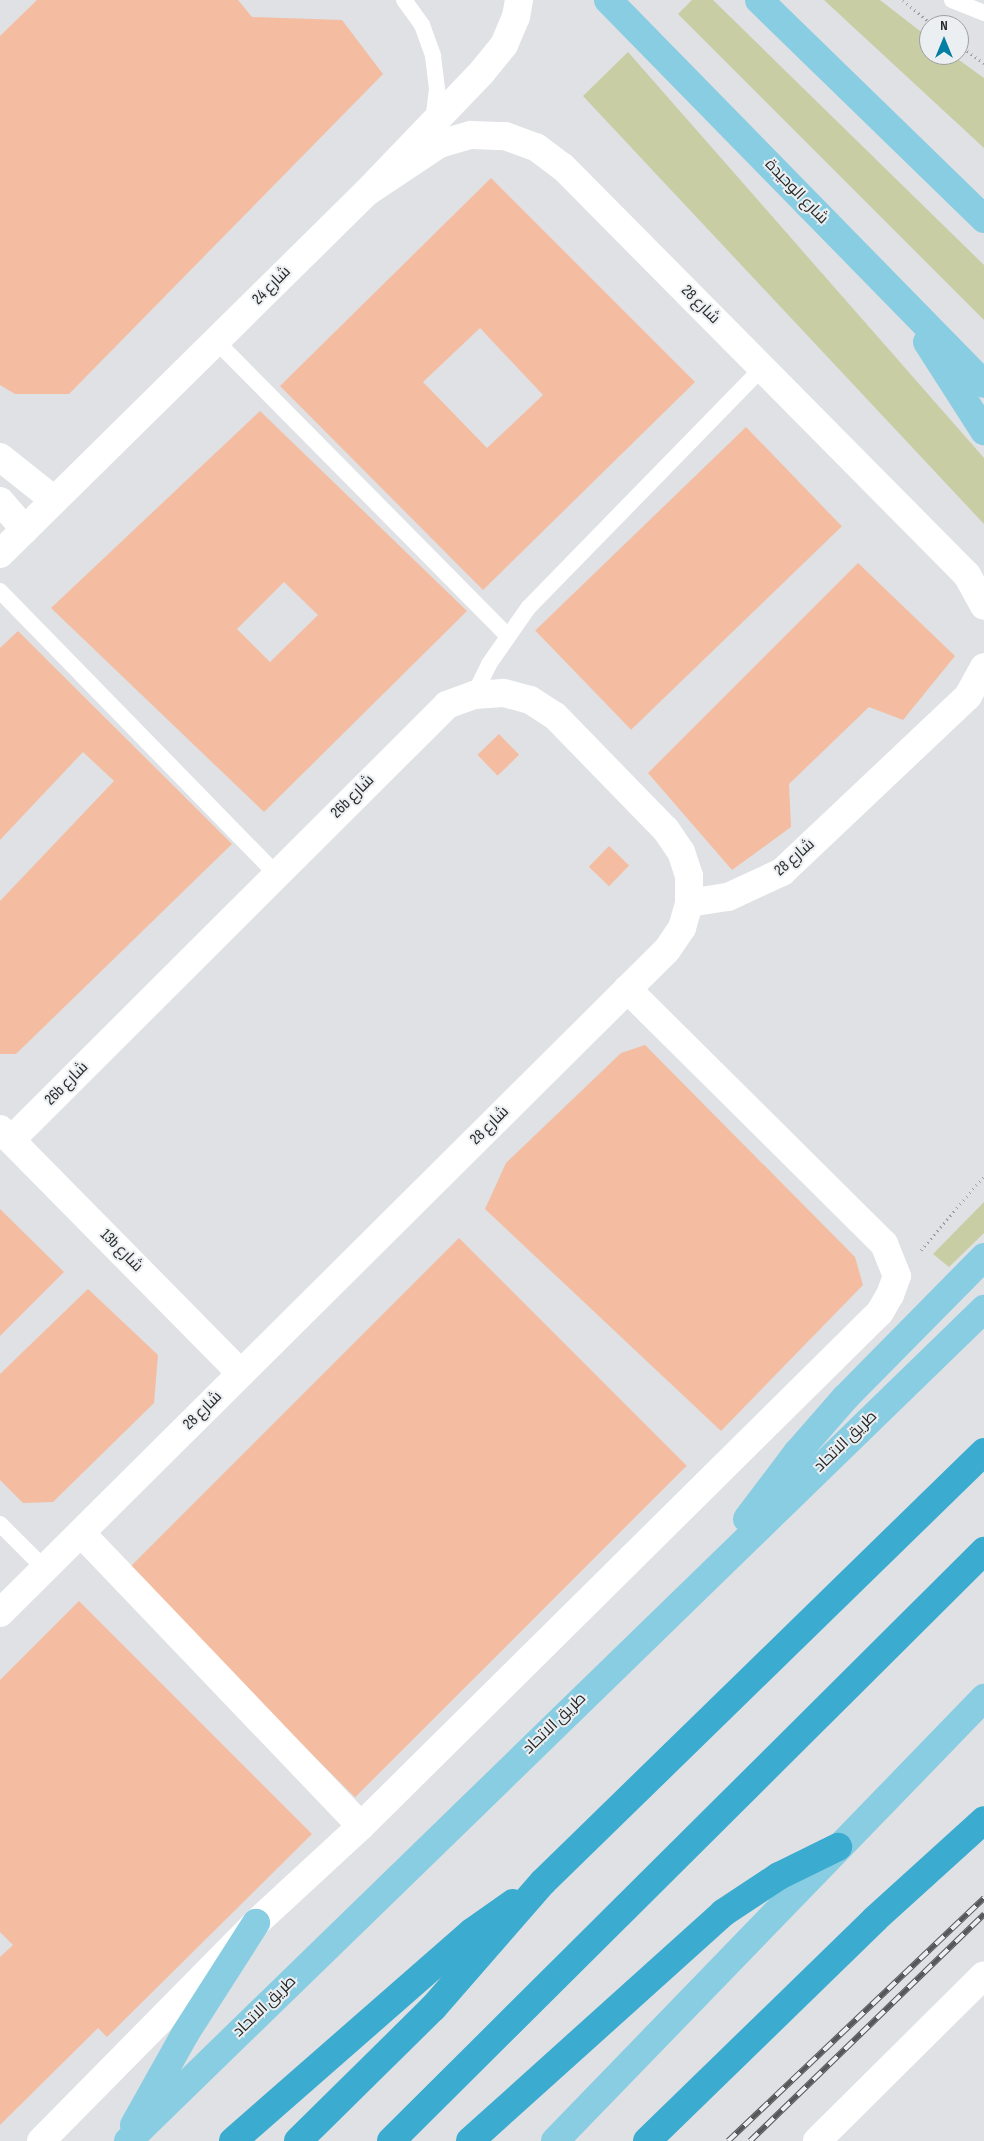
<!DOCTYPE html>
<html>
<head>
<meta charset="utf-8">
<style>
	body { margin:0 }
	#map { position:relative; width:984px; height:2141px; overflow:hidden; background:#dfe1e4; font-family:"Sofia Sans Condensed",Cairo,sans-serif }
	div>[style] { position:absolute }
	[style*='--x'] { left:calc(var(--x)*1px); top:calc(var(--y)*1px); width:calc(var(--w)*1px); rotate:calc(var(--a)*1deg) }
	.green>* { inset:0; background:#c8cda4 }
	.building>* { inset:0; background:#f4bda1; transform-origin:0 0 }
	.path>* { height:3px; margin-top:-1.5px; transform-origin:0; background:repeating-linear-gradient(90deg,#9c9d9f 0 1px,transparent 0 5px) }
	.service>* { height:16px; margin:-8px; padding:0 8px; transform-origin:8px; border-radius:8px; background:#fff }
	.minor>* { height:28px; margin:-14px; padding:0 14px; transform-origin:14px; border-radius:14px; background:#fff }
	.primary>* { height:28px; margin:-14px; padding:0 14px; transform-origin:14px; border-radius:14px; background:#89cde2 }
	.motorway>* { height:28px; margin:-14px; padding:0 14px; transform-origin:14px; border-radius:14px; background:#3baccf }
	.rail>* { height:5.5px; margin-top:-2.75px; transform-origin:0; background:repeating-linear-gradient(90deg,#eceff1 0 11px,#565758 0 22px); box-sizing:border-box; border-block:1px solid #565758 }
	span { translate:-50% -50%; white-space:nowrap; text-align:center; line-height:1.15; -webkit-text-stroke:4px #eceff1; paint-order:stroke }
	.street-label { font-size:16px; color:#272828 }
	.north { position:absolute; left:919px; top:15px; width:50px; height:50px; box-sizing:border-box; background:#eceff1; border:1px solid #9d9fa1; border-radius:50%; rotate:0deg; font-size:14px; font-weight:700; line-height:20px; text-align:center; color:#272828 }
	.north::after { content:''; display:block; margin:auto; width:18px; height:22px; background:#037ea4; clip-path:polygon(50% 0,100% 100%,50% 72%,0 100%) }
</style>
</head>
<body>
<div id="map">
	<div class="green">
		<i style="clip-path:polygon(692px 0,713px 0,984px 265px,984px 320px,678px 14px)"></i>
		<i style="clip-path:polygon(824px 0,880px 0,929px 38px,929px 55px,952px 55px,984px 78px,984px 148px)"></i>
		<i style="clip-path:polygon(628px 52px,984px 458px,984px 524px,583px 96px)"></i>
		<i style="clip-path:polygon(984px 1202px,984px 1233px,949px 1267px,933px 1254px)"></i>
	</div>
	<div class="building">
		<i style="clip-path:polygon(37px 0,238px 0,252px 17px,342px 20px,383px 74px,69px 394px,15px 394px,0 385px,0 36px)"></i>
		<i style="clip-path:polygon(evenodd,491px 178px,695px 382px,483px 590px,280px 386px,491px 178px,480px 328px,543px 395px,487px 448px,423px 382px,480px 328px)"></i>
		<i style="clip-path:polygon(evenodd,260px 411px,467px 611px,264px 812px,51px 608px,260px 411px,284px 582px,318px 615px,270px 662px,237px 629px,284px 582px)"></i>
		<i style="left:746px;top:427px;width:138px;height:293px;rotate:46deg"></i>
		<i style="clip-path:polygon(858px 563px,955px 656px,903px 720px,869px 707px,789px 784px,791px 827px,732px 870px,648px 773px)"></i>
		<i style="clip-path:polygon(18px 631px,232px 844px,16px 1054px,0 1054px,0 901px,114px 781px,83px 752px,0 840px,0 648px)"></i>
		<i style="left:499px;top:734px;width:29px;height:30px;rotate:46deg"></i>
		<i style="left:609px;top:846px;width:28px;height:29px;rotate:44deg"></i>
		<i style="clip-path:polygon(645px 1045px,855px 1257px,863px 1285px,721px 1431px,485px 1209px,506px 1163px,621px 1053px)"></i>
		<i style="clip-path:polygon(0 1209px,64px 1272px,0 1336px)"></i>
		<i style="left:459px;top:1238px;width:322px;height:469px;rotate:45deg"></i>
		<i style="clip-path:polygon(88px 1289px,158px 1355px,154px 1403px,53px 1502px,23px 1503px,0 1480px,0 1374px)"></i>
		<i style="clip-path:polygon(79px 1601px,312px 1834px,107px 2037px,98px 2028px,0 2125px,0 1957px,13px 1945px,0 1932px,0 1680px)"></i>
	</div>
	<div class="path">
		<i style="--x:903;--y:0;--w:39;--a:40"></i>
		<i style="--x:959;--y:45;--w:31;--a:36"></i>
		<i style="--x:921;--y:1250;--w:97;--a:-49.6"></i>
	</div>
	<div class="service">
		<i style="--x:404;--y:0;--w:31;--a:54"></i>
		<i style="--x:422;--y:25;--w:33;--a:70"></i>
		<i style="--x:433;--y:56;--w:33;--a:83"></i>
		<i style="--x:437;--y:89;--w:33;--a:97"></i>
		<i style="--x:952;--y:0;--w:35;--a:22"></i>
		<i style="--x:216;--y:341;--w:414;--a:45.3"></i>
		<i style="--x:0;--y:591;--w:395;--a:45.7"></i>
		<i style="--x:474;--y:695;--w:34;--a:-64"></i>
		<i style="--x:489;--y:664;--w:68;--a:-55.1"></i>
		<i style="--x:528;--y:608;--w:335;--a:-45.7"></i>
		<i style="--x:0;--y:1524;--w:64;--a:45"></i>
	</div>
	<div class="minor">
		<i style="--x:367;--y:192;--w:87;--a:-33.7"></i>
		<i style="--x:439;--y:144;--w:33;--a:-16"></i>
		<i style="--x:471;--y:135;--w:34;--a:2"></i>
		<i style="--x:505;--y:136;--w:33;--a:20"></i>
		<i style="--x:536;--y:147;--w:34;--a:37"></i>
		<i style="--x:563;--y:167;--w:574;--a:45.28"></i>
		<i style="--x:967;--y:575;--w:35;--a:61"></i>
		<i style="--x:0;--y:457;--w:69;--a:38.5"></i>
		<i style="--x:0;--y:501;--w:38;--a:49"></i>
		<i style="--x:0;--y:554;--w:515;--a:-44.61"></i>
		<i style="--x:367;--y:192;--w:166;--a:-46.2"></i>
		<i style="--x:482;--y:72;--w:35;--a:-51"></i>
		<i style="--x:504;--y:45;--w:30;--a:-67"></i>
		<i style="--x:516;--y:17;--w:17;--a:-80"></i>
		<i style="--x:689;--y:903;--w:39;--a:-9"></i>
		<i style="--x:728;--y:897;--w:60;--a:-24.8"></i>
		<i style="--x:782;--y:872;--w:256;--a:-43.4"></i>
		<i style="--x:968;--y:696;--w:33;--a:-61"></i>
		<i style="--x:0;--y:1129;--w:343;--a:45.4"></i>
		<i style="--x:81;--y:1533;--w:405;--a:46.3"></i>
		<i style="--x:0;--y:1613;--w:940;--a:-44.83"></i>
		<i style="--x:667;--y:950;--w:27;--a:-56"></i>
		<i style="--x:682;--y:928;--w:26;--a:-74"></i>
		<i style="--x:689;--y:903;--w:27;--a:-90"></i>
		<i style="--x:689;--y:876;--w:25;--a:-108"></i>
		<i style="--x:681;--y:852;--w:27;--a:-124"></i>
		<i style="--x:666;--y:830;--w:159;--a:-134.2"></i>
		<i style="--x:555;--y:716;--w:30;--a:-147"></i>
		<i style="--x:530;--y:700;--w:28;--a:-165"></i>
		<i style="--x:503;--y:693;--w:29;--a:176"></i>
		<i style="--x:474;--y:695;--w:29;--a:160"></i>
		<i style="--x:447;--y:705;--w:616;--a:135.07"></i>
		<i style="--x:41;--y:2141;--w:306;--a:-45.4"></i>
		<i style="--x:256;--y:1923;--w:143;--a:-42.7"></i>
		<i style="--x:361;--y:1826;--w:730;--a:-44.72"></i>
		<i style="--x:880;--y:1312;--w:20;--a:-60"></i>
		<i style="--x:890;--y:1295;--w:20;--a:-70"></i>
		<i style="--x:897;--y:1276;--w:35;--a:-112"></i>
		<i style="--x:884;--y:1244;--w:362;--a:-135.2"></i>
		<i style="--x:817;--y:2141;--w:235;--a:-44.8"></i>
	</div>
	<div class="primary">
		<i style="--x:608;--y:0;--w:537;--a:45.6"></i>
		<i style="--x:759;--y:0;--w:314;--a:44.2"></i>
		<i style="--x:927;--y:342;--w:106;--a:57.4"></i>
		<i style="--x:747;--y:1519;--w:83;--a:-52.9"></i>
		<i style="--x:797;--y:1453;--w:73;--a:-48.9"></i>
		<i style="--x:845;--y:1398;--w:198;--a:-45.4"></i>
		<i style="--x:134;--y:2125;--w:104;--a:-60.7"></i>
		<i style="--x:185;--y:2034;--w:132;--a:-57.4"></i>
		<i style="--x:128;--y:2141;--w:1194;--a:-44.19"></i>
		<i style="--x:555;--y:2141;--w:617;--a:-45.92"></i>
	</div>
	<div class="motorway">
		<i style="--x:233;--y:2141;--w:317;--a:-41.2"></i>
		<i style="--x:472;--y:1932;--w:50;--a:-35.3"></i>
		<i style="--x:298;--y:2141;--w:190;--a:-44.6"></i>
		<i style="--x:433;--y:2008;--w:167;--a:-48.9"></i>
		<i style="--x:543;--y:1882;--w:616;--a:-44.28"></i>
		<i style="--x:391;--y:2141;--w:837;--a:-44.85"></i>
		<i style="--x:470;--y:2141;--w:341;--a:-42"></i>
		<i style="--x:723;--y:1913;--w:67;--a:-33.5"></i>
		<i style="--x:779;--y:1876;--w:66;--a:-26.2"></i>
		<i style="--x:647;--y:2141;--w:318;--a:-44.2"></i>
		<i style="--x:875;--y:1919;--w:147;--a:-42.2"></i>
	</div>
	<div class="rail">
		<i style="--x:728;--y:2141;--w:353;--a:-43.5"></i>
		<i style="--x:750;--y:2141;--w:326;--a:-44.1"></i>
	</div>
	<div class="street-label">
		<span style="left:796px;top:192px;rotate:46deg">شارع الوحيدة</span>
		<span style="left:272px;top:286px;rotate:-45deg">شارع 24</span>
		<span style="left:700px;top:305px;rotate:45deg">شارع 28</span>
		<span style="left:353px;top:797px;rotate:-45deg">26b شارع</span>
		<span style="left:795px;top:858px;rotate:-41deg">شارع 28</span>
		<span style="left:67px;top:1084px;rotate:-45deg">26b شارع</span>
		<span style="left:490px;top:1126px;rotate:-45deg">شارع 28</span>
		<span style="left:121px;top:1251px;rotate:45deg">13b شارع</span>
		<span style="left:203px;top:1411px;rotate:-45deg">شارع 28</span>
		<span style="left:846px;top:1442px;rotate:-44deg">طريق الاتحاد</span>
		<span style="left:555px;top:1724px;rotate:-44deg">طريق الاتحاد</span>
		<span style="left:265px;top:2007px;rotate:-44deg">طريق الاتحاد</span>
	</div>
	<div class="north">N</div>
</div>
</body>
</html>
